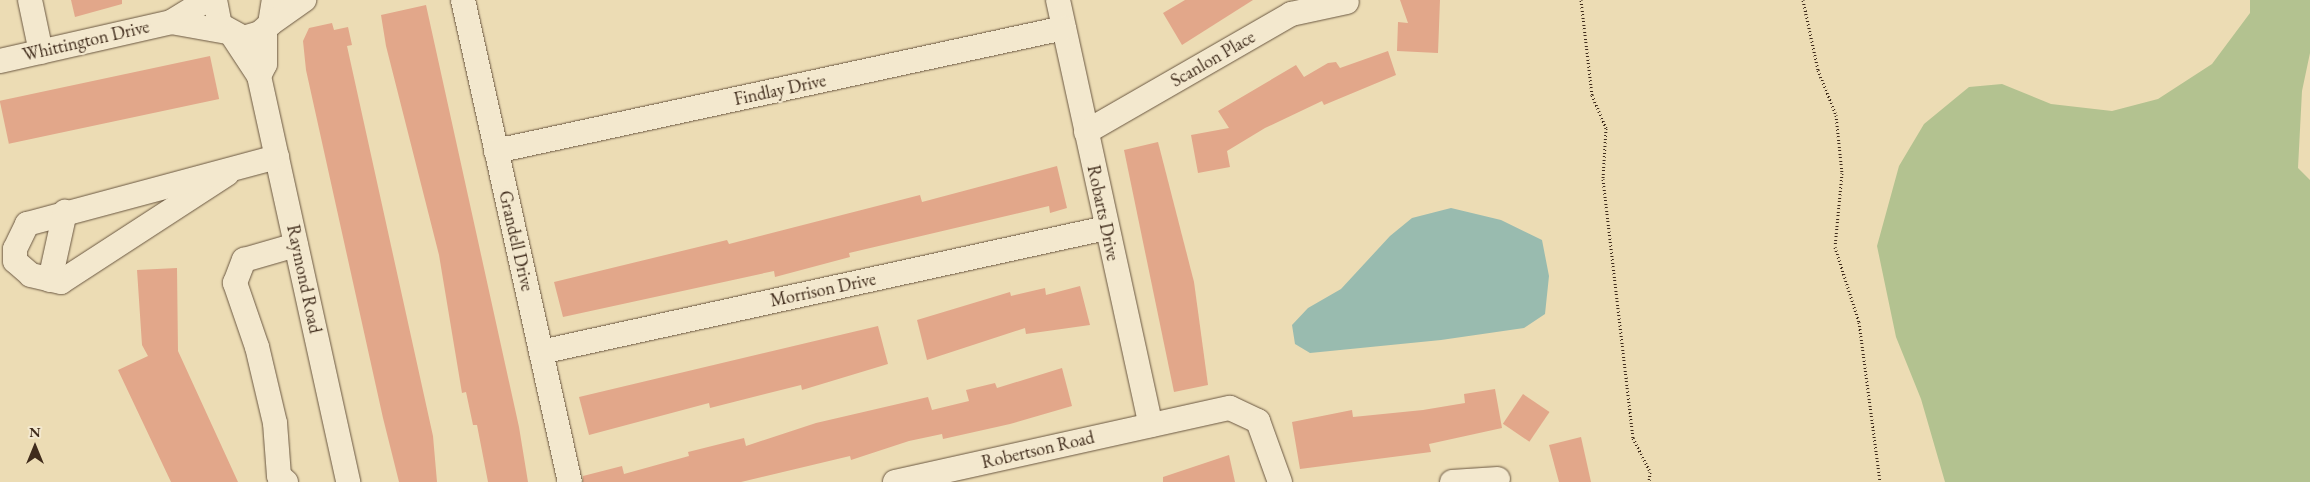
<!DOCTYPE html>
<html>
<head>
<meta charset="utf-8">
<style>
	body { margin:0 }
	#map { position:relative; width:2310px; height:482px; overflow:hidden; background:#ecdcb4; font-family:"EB Garamond",serif }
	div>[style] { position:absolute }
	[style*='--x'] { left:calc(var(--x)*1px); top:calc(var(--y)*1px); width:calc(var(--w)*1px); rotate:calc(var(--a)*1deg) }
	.green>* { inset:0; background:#b3c290 }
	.water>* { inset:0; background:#99bbaf }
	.building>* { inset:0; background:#e2a78a; transform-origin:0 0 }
	.path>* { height:3px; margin-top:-1.5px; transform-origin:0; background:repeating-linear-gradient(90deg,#402c1c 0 1px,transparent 0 3.5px) }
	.roads { filter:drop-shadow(0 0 1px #6b5842) drop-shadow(0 0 1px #6b5842) }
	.minor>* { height:24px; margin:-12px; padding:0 12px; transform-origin:12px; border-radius:12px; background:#f3e8ce }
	span { translate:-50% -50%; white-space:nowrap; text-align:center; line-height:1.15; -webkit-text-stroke:4.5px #f3e8ce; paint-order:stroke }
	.street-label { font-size:18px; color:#402c1c }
	.north { position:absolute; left:10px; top:422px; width:50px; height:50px; -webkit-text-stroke:4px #f3e8ce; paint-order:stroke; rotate:0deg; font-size:14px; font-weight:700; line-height:20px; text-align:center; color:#402c1c }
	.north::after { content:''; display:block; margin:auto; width:18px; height:22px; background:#402c1c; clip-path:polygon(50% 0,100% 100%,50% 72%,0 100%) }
</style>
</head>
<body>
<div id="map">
	<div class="green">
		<i style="clip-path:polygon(2250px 0,2310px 0,2310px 53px,2302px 91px,2298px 168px,2310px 180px,2310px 482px,1945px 482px,1921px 399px,1896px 337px,1877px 246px,1899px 166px,1924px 124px,1969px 87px,2002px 84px,2051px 104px,2112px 111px,2158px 99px,2212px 64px,2250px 13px)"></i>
	</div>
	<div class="water">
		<i style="clip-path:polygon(1451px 208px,1501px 220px,1542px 240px,1549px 276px,1545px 314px,1524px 328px,1441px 340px,1310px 353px,1295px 344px,1292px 325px,1308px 308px,1341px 289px,1390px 236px,1412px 218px)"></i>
	</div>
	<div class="building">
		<i style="clip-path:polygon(71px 0,122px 0,122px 4px,75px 17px)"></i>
		<i style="clip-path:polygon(1185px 0,1253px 0,1182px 45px,1163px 13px)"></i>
		<i style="clip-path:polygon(1400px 0,1440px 0,1438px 53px,1397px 51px,1398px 22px,1408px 23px)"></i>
		<i style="clip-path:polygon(426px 5px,519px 427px,528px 482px,488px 482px,477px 425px,473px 425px,466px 392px,462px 393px,439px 255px,386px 46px,381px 15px)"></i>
		<i style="clip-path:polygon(332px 23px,334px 30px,348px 27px,352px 45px,347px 46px,433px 436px,437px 482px,399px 482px,383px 418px,306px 70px,303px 41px,309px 28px)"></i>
		<i style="clip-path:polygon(1388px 51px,1396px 75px,1324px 105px,1322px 101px,1265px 128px,1227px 151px,1230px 167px,1198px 173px,1191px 135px,1229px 128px,1218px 111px,1296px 65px,1304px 77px,1328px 63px,1336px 62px,1340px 68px)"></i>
		<i style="left:210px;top:56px;width:44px;height:215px;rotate:78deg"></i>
		<i style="clip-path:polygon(1158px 142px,1194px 282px,1208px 385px,1174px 392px,1124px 150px)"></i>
		<i style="clip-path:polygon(1057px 166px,1067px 208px,1050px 213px,1049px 206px,849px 253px,850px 257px,775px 277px,774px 271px,563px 317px,554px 282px,727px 240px,729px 244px,920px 195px,922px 202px)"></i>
		<i style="clip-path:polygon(177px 268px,178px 351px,238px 482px,171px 482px,118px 370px,148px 356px,142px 345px,137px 270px)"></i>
		<i style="clip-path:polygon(1080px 286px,1090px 325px,1026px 334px,1025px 328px,927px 360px,917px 320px,1010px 292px,1011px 296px,1045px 288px,1046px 295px)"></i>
		<i style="clip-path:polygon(878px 326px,888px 364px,802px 390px,801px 385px,710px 408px,709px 403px,589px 435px,579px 397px)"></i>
		<i style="clip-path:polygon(1062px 368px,1072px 406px,1010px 424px,943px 439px,942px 434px,909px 441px,851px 460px,850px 456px,741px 482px,583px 482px,583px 476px,622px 466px,624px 474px,689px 456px,688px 452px,744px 438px,746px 446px,816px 423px,928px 397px,932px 410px,969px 401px,966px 390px,995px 383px,997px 388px)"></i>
		<i style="clip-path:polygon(1495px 389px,1502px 428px,1429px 444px,1431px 452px,1300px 469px,1292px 422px,1352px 410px,1353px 417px,1423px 410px,1465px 403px,1464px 394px)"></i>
		<i style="left:1523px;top:394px;width:32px;height:36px;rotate:34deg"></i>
		<i style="clip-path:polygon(1581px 437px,1591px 482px,1559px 482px,1549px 445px)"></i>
		<i style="clip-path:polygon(1229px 455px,1235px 482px,1163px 482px,1163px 477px)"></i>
	</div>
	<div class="path">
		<i style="--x:1581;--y:0;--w:96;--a:83.4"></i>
		<i style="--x:1592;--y:95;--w:36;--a:67"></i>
		<i style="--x:1606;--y:128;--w:51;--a:93.4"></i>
		<i style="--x:1603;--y:179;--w:261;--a:83.4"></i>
		<i style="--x:1633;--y:438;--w:38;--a:63"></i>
		<i style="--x:1650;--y:472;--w:10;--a:96"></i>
		<i style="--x:1803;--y:0;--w:72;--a:77.9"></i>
		<i style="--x:1818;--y:70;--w:48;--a:68.2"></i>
		<i style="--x:1836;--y:115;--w:58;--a:84.1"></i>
		<i style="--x:1842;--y:173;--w:74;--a:95.4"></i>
		<i style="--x:1835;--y:247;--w:79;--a:72.3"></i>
		<i style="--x:1859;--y:322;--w:161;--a:82.5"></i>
	</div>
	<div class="roads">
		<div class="minor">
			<i style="--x:30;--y:0;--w:53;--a:78.1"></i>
			<i style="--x:215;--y:0;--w:25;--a:79"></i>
			<i style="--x:220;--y:25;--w:26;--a:29"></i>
			<i style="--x:243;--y:38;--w:18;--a:-16"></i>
			<i style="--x:260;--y:33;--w:13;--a:-42"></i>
			<i style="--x:270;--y:24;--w:24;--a:-81"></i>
			<i style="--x:463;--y:0;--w:494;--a:77.5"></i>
			<i style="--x:1058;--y:0;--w:435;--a:77.7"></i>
			<i style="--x:171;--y:22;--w:57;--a:10.1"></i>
			<i style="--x:270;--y:24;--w:42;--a:-35.2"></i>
			<i style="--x:232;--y:35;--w:49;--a:56.6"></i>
			<i style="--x:259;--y:76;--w:416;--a:77.6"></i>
			<i style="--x:0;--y:61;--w:175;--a:-12.8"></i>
			<i style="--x:171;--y:22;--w:42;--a:-31.4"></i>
			<i style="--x:259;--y:76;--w:13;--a:-63"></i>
			<i style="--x:265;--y:64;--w:34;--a:-90"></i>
			<i style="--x:1086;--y:132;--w:237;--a:-29.9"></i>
			<i style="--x:1291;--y:14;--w:57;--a:-12.1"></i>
			<i style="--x:496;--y:151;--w:581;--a:-12.22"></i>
			<i style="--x:227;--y:174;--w:198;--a:147"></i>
			<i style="--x:61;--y:282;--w:31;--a:-167"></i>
			<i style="--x:31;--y:275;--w:21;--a:-139"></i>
			<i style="--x:15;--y:261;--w:12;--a:-90"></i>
			<i style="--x:15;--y:249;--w:28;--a:-64"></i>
			<i style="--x:27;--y:224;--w:259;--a:-15"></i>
			<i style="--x:50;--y:280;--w:70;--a:-77.6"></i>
			<i style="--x:541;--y:352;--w:578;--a:-12.38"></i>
			<i style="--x:286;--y:482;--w:9;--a:-139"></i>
			<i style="--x:279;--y:476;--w:53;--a:-94.3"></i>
			<i style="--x:275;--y:423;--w:78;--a:-103.3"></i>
			<i style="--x:257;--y:347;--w:68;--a:-109"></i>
			<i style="--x:235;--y:283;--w:25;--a:-69"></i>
			<i style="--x:244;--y:260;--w:54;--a:-16.1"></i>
			<i style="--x:895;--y:482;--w:343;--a:-12.5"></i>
			<i style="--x:1230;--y:408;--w:31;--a:25"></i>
			<i style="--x:1258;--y:421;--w:65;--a:70.2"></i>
			<i style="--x:1452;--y:482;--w:46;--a:-3.7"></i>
		</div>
	</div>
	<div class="street-label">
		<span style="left:86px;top:41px;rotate:-13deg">Whittington Drive</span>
		<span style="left:1213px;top:59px;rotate:-30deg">Scanlon Place</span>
		<span style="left:780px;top:90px;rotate:-12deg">Findlay Drive</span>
		<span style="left:1103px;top:213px;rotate:78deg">Robarts Drive</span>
		<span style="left:516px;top:241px;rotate:77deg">Grandell Drive</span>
		<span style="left:304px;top:279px;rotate:78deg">Raymond Road</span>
		<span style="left:823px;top:290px;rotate:-12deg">Morrison Drive</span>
		<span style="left:1038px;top:450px;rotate:-13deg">Robertson Road</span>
	</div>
	<div class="north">N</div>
</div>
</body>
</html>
